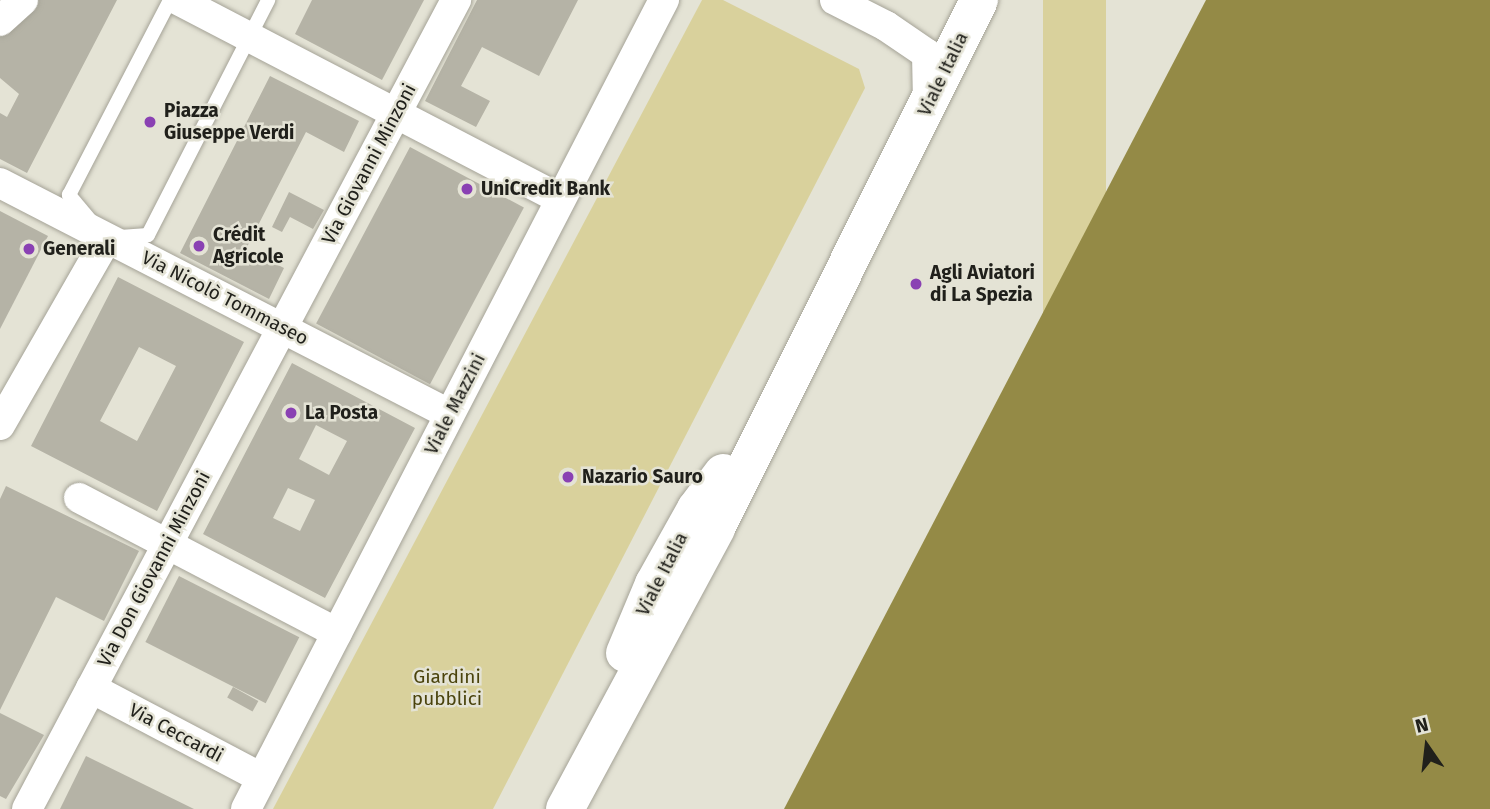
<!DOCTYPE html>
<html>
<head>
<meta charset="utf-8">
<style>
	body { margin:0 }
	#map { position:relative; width:1490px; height:809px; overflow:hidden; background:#e4e3d5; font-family:"Fira Sans",sans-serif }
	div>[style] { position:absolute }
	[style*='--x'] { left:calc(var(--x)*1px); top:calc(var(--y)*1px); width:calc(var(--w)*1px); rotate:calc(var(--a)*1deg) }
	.green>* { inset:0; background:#d9d19c; transform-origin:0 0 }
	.water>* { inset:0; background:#948a46 }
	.building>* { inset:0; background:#b5b3a6; transform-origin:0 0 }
	.roads { filter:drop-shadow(0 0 2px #a5a397) drop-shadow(0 0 2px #a5a397) }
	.lane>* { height:14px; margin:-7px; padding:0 7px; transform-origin:7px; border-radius:7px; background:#fff }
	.street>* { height:30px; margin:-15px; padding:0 15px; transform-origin:15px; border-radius:15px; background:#fff }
	.primary>* { height:38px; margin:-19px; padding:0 19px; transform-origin:19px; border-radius:19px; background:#fff }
	.dots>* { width:19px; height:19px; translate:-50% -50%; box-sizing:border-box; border:4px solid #e4e3d5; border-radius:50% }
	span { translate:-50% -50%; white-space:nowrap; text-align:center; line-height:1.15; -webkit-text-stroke:5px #e4e3d5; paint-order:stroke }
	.street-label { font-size:19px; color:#20201b }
	.poi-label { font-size:19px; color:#20201b; font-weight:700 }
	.left { translate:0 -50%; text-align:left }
	.park-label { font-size:19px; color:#4a430c }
	.north { position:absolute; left:1392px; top:711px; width:70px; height:70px; -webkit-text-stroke:5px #e4e3d5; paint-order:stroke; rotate:346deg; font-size:19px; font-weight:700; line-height:28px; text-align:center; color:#20201b }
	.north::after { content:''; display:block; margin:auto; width:24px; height:32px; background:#20201b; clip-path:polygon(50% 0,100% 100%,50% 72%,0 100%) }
</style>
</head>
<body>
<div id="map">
	<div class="green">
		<i style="clip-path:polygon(702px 0,723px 0,859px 69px,865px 88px,493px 809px,273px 809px)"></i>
		<i style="left:1043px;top:0;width:63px;height:912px"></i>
	</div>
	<div class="water">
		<i style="clip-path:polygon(1206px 0,1490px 0,1490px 809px,784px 809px)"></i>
	</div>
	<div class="building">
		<i style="clip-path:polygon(32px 0,117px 0,27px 173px,0 159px,0 113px,7px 117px,19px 94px,0 78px,0 30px)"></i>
		<i style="clip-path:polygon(312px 0,424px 0,382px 80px,295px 34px)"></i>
		<i style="clip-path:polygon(477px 0,578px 0,539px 76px,482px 47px,461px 86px,490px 101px,476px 127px,425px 101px)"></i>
		<i style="clip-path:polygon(270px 76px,359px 121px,344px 152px,306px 132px,271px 200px,246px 249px,284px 268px,269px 299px,180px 253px)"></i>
		<i style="left:410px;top:147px;width:129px;height:200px;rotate:28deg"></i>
		<i style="clip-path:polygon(289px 192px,324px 210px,313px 229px,290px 217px,282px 232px,272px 227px)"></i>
		<i style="clip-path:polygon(0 211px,48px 236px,0 329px)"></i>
		<i style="clip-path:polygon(evenodd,118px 277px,244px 342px,157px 511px,31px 446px,118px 277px,139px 347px,176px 366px,137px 441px,100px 421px,139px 347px)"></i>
		<i style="clip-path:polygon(evenodd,292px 363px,415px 428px,325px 598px,203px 534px,292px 363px,316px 425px,347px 441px,329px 475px,299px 459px,316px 425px,292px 363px,288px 488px,315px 500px,300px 531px,273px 518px,288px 488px)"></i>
		<i style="clip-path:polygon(6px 486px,139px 551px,104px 621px,56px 597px,0 710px,0 499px)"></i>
		<i style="left:179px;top:576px;width:135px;height:74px;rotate:27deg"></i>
		<i style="left:233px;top:687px;width:29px;height:12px;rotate:29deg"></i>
		<i style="clip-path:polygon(0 713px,44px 735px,6px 799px,0 796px)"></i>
		<i style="clip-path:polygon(86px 756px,194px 809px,60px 809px)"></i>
	</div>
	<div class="roads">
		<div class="lane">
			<i style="--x:90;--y:220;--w:33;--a:-130"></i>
			<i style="--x:69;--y:195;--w:220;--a:-62.6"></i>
			<i style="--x:120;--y:237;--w:28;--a:-4"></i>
			<i style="--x:148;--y:235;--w:264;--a:-62.9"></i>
		</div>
		<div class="street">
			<i style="--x:178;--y:0;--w:431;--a:27.5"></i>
			<i style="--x:835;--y:0;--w:57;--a:27"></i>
			<i style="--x:886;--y:26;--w:50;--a:34.3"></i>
			<i style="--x:927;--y:54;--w:47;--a:88.8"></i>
			<i style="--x:0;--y:21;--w:31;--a:-42"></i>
			<i style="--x:0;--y:183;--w:505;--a:27.22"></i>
			<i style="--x:0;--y:425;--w:215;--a:-60.2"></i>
			<i style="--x:79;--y:498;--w:291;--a:27.6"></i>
			<i style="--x:91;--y:688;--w:193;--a:27.8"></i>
			<i style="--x:27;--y:809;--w:916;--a:-62.06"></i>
			<i style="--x:246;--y:809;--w:911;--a:-62.68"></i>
		</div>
		<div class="primary">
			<i style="--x:625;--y:653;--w:75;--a:-67.2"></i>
			<i style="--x:654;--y:584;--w:86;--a:-60.8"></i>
			<i style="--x:696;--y:509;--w:45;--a:-53.1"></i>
			<i style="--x:565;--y:809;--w:319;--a:-61.7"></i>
			<i style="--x:716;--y:528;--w:590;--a:-63.52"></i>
		</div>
	</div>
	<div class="dots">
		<i style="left:150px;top:122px;background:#8a41b3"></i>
		<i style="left:467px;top:189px;background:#8a41b3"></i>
		<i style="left:199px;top:246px;background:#8a41b3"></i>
		<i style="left:29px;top:249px;background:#8a41b3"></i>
		<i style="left:916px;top:284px;background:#8a41b3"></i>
		<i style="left:291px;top:413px;background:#8a41b3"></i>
		<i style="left:568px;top:477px;background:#8a41b3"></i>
	</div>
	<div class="street-label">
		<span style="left:943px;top:74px;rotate:-64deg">Viale Italia</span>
		<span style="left:369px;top:164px;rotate:-62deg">Via Giovanni Minzoni</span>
		<span style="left:225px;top:298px;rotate:27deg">Via Nicolò Tommaseo</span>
		<span style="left:455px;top:404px;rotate:-63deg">Viale Mazzini</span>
		<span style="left:154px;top:569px;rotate:-62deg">Via Don Giovanni Minzoni</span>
		<span style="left:662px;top:574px;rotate:-63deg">Viale Italia</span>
		<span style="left:176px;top:733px;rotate:28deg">Via Ceccardi</span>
	</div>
	<div class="poi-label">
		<span class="left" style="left:164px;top:122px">Piazza<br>Giuseppe Verdi</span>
		<span class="left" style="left:481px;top:189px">UniCredit Bank</span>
		<span class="left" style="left:213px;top:246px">Crédit<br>Agricole</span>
		<span class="left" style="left:43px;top:249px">Generali</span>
		<span class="left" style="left:930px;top:284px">Agli Aviatori<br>di La Spezia</span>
		<span class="left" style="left:305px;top:413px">La Posta</span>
		<span class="left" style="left:582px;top:477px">Nazario Sauro</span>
	</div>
	<div class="park-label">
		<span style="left:447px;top:688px">Giardini<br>pubblici</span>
	</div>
	<div class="north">N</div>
</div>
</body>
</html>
